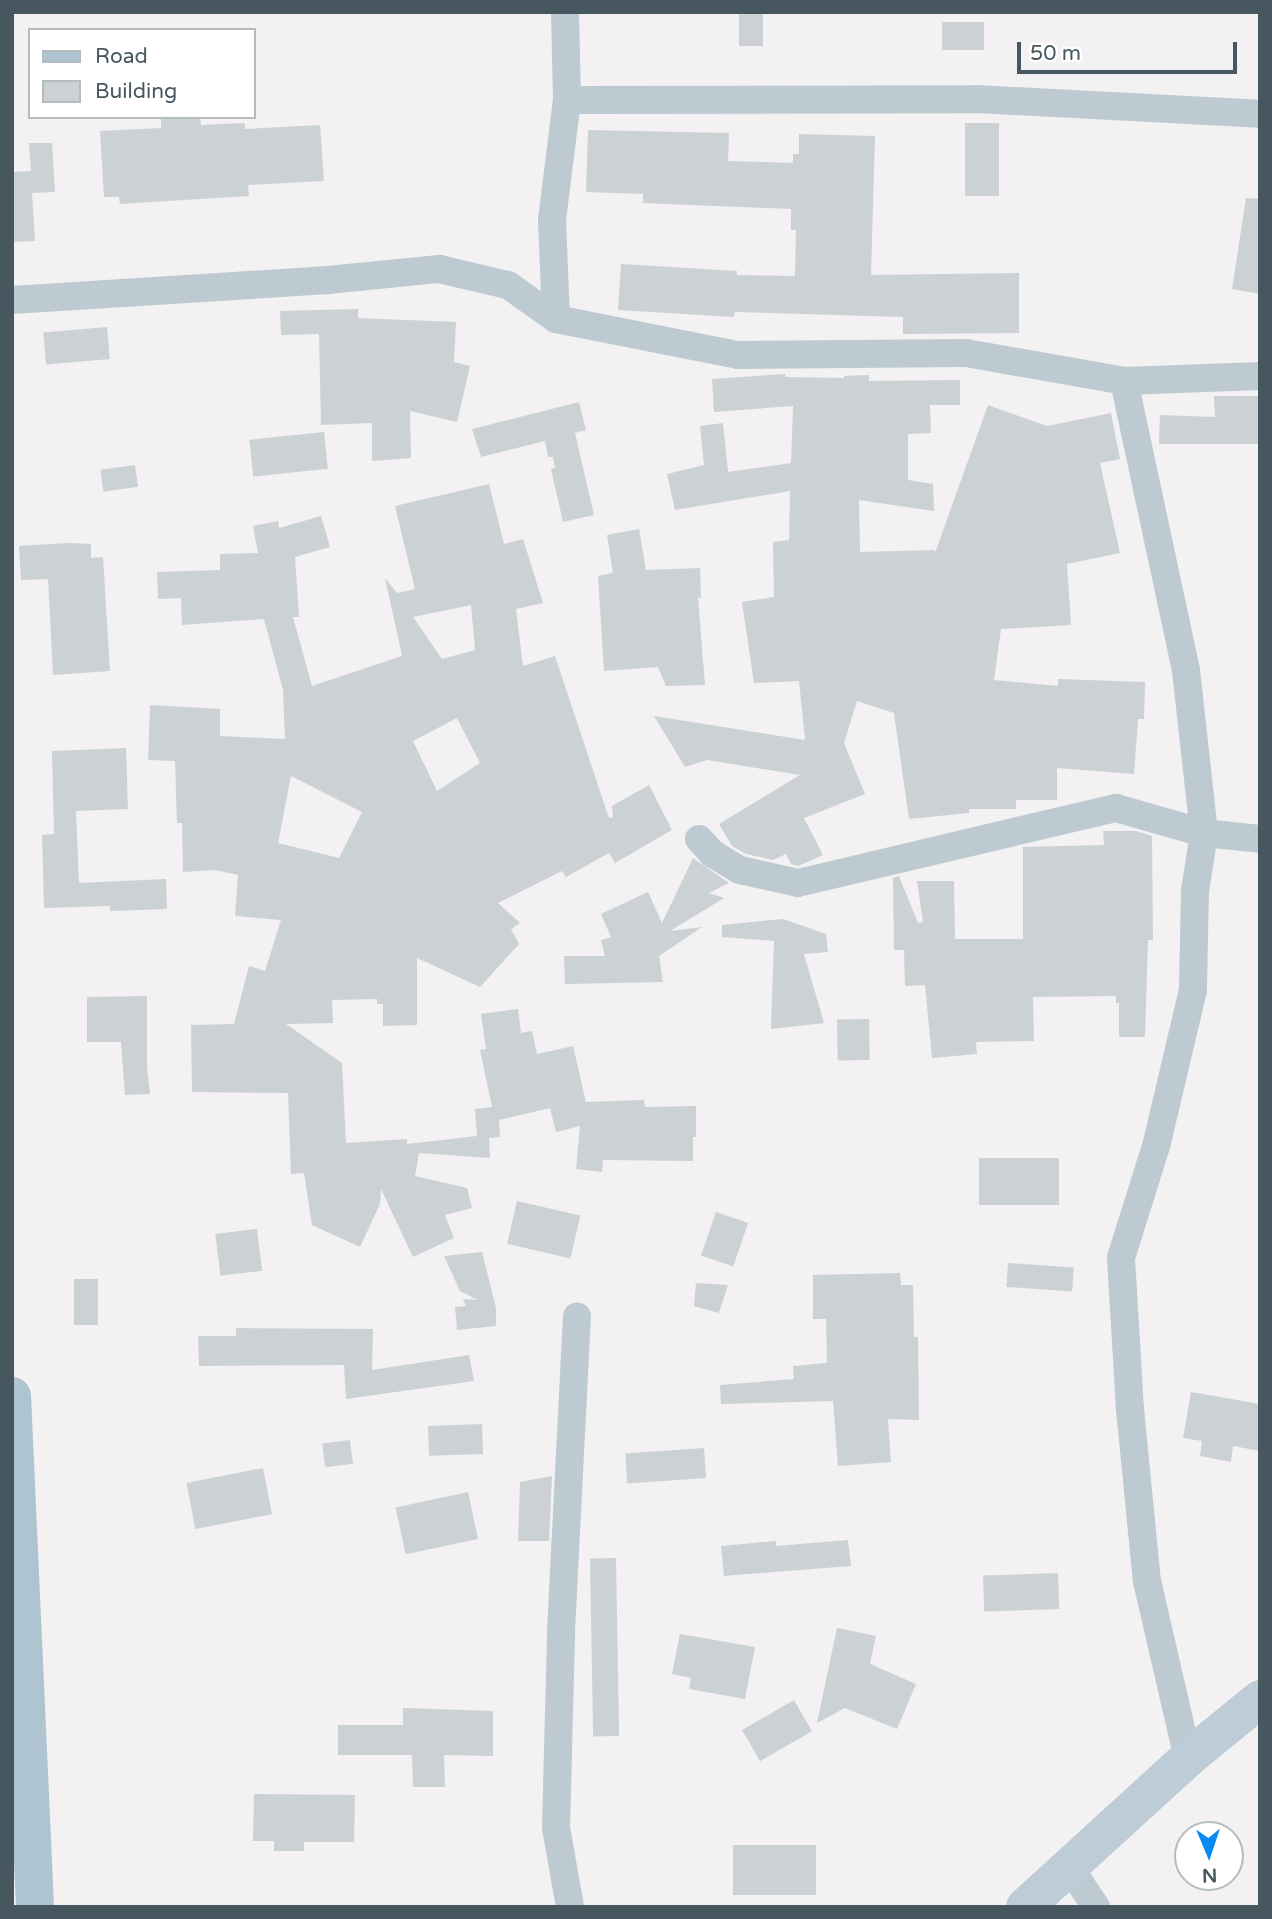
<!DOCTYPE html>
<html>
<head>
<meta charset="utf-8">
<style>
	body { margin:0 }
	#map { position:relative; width:1272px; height:1919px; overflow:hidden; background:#f3f1f1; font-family:"Varela Round",sans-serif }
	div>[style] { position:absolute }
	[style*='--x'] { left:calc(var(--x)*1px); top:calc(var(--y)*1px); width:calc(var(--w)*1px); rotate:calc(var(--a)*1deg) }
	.building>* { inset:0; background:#ccd1d6; transform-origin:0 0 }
	.street>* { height:28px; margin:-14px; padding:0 14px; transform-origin:14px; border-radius:14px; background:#bdcad1 }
	.secondary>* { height:38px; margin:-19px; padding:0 19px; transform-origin:19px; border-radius:19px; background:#bdccd6 }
	.primary>* { height:38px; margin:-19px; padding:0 19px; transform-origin:19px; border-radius:19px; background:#afc4d1 }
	span { translate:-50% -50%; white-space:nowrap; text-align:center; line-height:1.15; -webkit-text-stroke:5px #fff; paint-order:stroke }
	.frame { position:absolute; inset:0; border:14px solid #475760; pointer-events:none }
	.legend { position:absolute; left:28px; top:28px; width:228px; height:91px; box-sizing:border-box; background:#fff; border:2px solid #b5bcbf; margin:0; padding:9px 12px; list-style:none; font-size:21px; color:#475760 }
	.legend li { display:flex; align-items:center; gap:14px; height:35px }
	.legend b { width:35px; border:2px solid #b5bcbf }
	.north { position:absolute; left:1174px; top:1821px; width:70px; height:70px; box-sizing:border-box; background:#fff; border:2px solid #b5bcbf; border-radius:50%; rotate:178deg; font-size:19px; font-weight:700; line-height:28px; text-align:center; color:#475760 }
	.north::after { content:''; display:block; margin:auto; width:24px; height:32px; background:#0b89f3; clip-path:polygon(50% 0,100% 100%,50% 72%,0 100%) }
	.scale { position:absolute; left:1017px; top:42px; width:220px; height:32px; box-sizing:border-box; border:4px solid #475760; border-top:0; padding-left:9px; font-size:21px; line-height:24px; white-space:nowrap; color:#475760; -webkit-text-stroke:5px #fff; paint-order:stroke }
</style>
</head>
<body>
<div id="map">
	<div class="building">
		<i style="left:739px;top:13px;width:24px;height:33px"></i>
		<i style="left:942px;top:22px;width:42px;height:28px"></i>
		<i style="clip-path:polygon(161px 117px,200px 117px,201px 125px,245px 123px,245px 129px,320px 125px,324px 181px,248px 185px,249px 196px,120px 204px,119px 197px,104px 197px,100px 131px,161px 128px)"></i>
		<i style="left:965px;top:123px;width:34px;height:73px"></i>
		<i style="clip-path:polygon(588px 130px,729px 133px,728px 161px,793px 163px,793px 154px,799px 154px,799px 134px,875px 136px,871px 275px,1019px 273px,1019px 333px,903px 334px,903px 317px,735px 312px,734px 317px,618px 310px,621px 264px,737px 271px,737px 275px,795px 276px,796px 230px,791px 230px,791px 209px,643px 203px,643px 194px,586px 192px)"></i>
		<i style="clip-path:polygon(29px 143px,52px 143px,55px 192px,32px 193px,35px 241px,12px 242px,12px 172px,31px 171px)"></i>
		<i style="clip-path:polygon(1246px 198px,1260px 199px,1260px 294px,1232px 289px)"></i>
		<i style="clip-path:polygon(358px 309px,358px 318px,456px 322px,454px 362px,470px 366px,457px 422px,410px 411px,411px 458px,372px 461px,372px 423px,321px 425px,319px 334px,281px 335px,280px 311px)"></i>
		<i style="left:107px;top:327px;width:32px;height:64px;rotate:85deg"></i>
		<i style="clip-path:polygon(785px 374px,785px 377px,844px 378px,844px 376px,869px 375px,869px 381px,960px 380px,960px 405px,930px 405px,931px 433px,908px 434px,908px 480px,933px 484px,934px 511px,859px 500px,860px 552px,935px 550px,935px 553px,988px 405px,1047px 426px,1111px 413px,1120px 459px,1100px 463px,1120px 553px,1067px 564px,1071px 625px,1001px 629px,994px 680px,1058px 686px,1058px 679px,1145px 682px,1144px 719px,1138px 719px,1134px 774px,1057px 768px,1057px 800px,1016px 800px,1016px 809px,969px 809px,969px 813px,909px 819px,894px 713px,857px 701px,844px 743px,865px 794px,804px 818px,823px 855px,798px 866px,791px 864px,786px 854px,773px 860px,746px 854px,732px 846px,719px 824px,800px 775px,707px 760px,685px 767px,654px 716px,805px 740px,799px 681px,754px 683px,742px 602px,774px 597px,773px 542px,789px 540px,790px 491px,675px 510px,667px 474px,704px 465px,700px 426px,723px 423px,728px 472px,791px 463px,793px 406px,714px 412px,712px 379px)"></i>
		<i style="clip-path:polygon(1214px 396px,1260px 396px,1260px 444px,1159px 444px,1160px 415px,1215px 417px)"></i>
		<i style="clip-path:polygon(579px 402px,586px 430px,575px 433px,594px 515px,563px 522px,551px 469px,555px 468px,553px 457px,548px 457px,545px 441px,481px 457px,472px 429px)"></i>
		<i style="left:324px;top:432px;width:37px;height:75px;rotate:84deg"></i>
		<i style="left:135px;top:465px;width:22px;height:35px;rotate:82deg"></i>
		<i style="clip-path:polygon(evenodd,489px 484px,504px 544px,523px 539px,543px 603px,516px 609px,523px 666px,555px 656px,609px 818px,613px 817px,612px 806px,649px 785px,672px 830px,615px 863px,609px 853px,566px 877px,562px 871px,498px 903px,520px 923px,511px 929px,519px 944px,480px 987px,417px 958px,417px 1025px,383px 1026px,383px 1004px,377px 1004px,377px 999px,332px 1000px,333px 1023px,286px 1024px,342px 1063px,346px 1143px,407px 1139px,407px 1144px,477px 1136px,475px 1109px,492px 1107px,480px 1050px,486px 1049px,481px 1014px,518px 1009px,521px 1033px,532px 1031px,537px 1054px,573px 1046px,586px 1102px,644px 1100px,645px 1107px,696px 1106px,696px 1137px,693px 1137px,693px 1161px,603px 1160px,602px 1172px,576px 1169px,580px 1126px,556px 1132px,550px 1108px,499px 1120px,500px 1137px,489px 1138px,490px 1158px,419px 1153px,415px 1176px,467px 1188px,472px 1208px,445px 1215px,454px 1238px,413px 1257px,381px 1189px,380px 1204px,360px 1247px,312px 1225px,304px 1173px,291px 1174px,288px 1093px,192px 1092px,191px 1025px,234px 1024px,249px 966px,265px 971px,281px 920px,235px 916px,238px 875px,215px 870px,183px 872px,182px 823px,177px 823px,175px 761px,148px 760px,150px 705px,220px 709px,220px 736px,285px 739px,283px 690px,264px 619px,182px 625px,181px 598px,158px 599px,157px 572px,220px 570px,220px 554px,258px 553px,253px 526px,278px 521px,279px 528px,321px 516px,330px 547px,295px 557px,299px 617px,293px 617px,312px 686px,402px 656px,385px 578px,397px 593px,415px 589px,395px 506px,489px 484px,471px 605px,475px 650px,442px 659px,413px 617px,471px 605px,489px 484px,457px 718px,480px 763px,437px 791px,413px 741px,457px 718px,489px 484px,291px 776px,362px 812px,339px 858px,278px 843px,291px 776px)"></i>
		<i style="clip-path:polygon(639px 529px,646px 570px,700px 568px,701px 598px,698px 598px,705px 685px,666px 686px,658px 667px,604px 671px,598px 576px,613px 573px,607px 535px)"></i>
		<i style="clip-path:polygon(68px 543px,91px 544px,91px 558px,103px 557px,110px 671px,53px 675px,48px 579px,21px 580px,19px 546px)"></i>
		<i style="clip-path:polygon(126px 748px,128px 809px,76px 811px,79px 883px,166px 879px,167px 909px,110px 911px,110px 906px,44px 908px,42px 835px,54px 834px,52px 751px)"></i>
		<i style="clip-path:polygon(1103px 831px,1136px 831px,1152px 836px,1153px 940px,1148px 940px,1145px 1037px,1119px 1037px,1119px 1003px,1116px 1003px,1116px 996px,1033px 997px,1034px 1041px,976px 1042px,977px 1054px,932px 1058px,925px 985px,905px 986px,904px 950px,894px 950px,893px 878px,899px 876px,918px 923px,923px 922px,917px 881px,954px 881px,955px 939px,1023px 939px,1023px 847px,1104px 845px)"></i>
		<i style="clip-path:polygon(693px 858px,729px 883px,709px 893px,724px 898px,670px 931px,702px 927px,659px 956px,663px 982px,565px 984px,564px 956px,605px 956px,601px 940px,611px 937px,601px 914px,648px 892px,662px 923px)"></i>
		<i style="clip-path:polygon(783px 919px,826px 934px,828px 952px,804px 954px,824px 1023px,771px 1029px,774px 941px,722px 937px,722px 925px)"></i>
		<i style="clip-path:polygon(147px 996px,147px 1067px,150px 1094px,125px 1095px,121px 1042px,87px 1042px,87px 997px)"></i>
		<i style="left:869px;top:1019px;width:41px;height:32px;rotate:89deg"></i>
		<i style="left:979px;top:1158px;width:80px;height:47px"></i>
		<i style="left:517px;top:1201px;width:65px;height:44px;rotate:13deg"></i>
		<i style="left:716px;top:1212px;width:34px;height:46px;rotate:19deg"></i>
		<i style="left:257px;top:1229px;width:42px;height:42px;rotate:83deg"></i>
		<i style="clip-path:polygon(482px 1252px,496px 1308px,496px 1326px,457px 1330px,455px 1307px,466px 1306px,463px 1299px,478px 1300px,460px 1291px,444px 1256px)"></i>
		<i style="left:1008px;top:1263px;width:66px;height:24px;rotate:4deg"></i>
		<i style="clip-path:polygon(900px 1273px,901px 1285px,913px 1285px,914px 1337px,918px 1337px,919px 1420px,888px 1419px,891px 1462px,838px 1466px,833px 1401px,721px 1404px,720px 1385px,794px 1379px,793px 1366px,827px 1363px,826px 1319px,813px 1319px,813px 1275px)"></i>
		<i style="left:74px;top:1279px;width:24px;height:46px"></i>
		<i style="clip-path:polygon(696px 1283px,728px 1285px,719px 1313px,694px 1306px)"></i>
		<i style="clip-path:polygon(236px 1328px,373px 1329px,372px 1370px,469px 1355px,474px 1381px,346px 1399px,344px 1365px,199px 1366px,198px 1336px,236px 1336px)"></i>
		<i style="clip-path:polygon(1191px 1392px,1260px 1404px,1260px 1451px,1233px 1446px,1231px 1462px,1200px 1456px,1202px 1441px,1183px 1438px)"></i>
		<i style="left:482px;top:1424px;width:30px;height:54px;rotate:88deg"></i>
		<i style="left:350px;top:1440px;width:24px;height:28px;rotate:83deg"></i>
		<i style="left:704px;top:1448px;width:30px;height:79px;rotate:86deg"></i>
		<i style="left:263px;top:1468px;width:47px;height:78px;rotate:79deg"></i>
		<i style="clip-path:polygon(552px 1476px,549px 1541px,518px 1541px,520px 1482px)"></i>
		<i style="left:468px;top:1492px;width:48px;height:74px;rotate:78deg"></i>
		<i style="clip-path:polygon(848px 1540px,851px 1566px,724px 1576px,721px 1546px,776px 1541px,776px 1546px)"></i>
		<i style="left:616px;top:1558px;width:178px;height:26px;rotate:89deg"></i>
		<i style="left:1058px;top:1573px;width:36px;height:75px;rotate:88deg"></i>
		<i style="clip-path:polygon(837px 1628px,876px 1636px,870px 1664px,916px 1684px,897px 1729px,845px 1708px,817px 1723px)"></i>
		<i style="clip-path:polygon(680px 1634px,755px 1647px,745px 1699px,689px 1689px,691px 1678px,672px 1674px)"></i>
		<i style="left:794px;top:1700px;width:36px;height:60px;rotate:60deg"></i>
		<i style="clip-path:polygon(403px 1708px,493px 1711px,493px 1756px,444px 1755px,445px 1787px,413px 1787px,412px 1755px,338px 1755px,338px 1725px,403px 1725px)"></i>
		<i style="clip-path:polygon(254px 1794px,355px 1795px,354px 1842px,304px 1842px,304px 1851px,274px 1851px,274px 1841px,253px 1841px)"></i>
		<i style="left:733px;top:1845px;width:83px;height:50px"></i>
	</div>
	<div class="street">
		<i style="--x:567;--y:100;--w:410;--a:-0.1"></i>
		<i style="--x:977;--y:99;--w:283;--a:3"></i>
		<i style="--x:12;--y:300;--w:317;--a:-3.6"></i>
		<i style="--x:328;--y:280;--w:112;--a:-5.7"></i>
		<i style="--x:439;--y:269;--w:71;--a:13.1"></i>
		<i style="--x:508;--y:285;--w:59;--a:35.3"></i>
		<i style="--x:556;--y:319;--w:186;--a:11.2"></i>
		<i style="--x:738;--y:355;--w:228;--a:-0.5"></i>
		<i style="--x:966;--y:353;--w:160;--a:10"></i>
		<i style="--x:1124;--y:381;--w:136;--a:-2.1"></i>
		<i style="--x:556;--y:319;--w:99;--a:-92.3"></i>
		<i style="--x:552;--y:220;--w:121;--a:-82.9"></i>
		<i style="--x:567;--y:100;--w:88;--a:-91.3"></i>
		<i style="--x:1124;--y:381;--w:296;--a:77.9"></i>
		<i style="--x:1186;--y:670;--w:164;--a:83.7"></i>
		<i style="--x:1204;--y:833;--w:59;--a:98.8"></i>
		<i style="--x:1195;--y:891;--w:99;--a:91.2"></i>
		<i style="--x:1193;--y:990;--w:160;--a:103.3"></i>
		<i style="--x:1156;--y:1146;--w:117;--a:107.4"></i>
		<i style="--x:1121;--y:1258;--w:151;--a:86.6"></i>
		<i style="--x:1130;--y:1409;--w:173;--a:84.4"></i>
		<i style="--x:1147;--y:1581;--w:182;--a:77"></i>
		<i style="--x:699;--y:839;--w:21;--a:47"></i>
		<i style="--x:713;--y:854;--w:31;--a:31"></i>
		<i style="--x:740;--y:870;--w:59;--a:12.6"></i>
		<i style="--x:798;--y:883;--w:327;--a:-13.3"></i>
		<i style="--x:1116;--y:808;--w:91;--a:15.9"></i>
		<i style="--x:1204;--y:833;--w:56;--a:6.1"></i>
		<i style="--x:1070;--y:1868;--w:47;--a:56.3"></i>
		<i style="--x:570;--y:1907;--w:80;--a:-100"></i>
		<i style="--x:556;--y:1828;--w:197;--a:-88.5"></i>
		<i style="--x:561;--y:1631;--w:315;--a:-87.1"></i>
	</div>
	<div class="secondary">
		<i style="--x:1025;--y:1907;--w:221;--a:-42.4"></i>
		<i style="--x:1188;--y:1758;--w:93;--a:-39.3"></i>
	</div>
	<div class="primary">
		<i style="--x:12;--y:1396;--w:512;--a:87.42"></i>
	</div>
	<div class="frame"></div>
	<ul class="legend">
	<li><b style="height:9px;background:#afc4d1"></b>Road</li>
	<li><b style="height:19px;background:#ccd1d6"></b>Building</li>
	</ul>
	<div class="north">N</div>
	<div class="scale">50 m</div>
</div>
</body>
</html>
